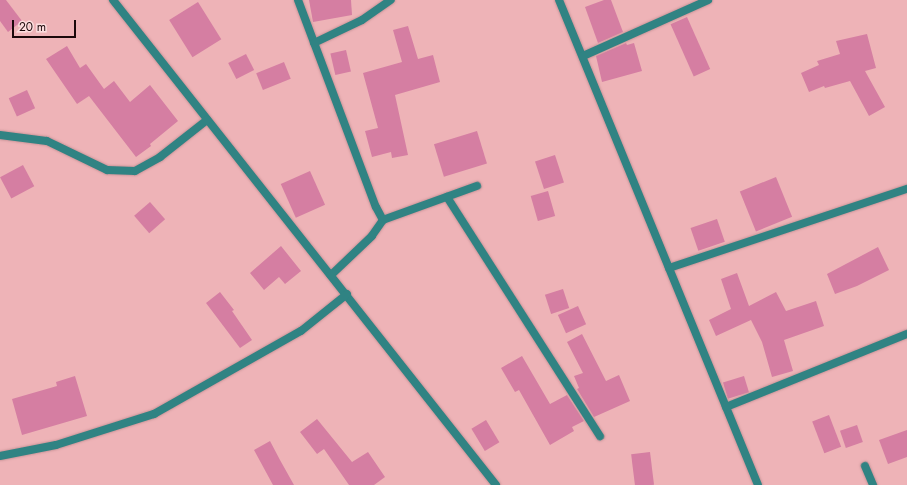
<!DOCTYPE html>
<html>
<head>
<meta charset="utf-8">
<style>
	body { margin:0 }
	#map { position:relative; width:907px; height:485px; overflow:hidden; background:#eeb3b7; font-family:Jost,sans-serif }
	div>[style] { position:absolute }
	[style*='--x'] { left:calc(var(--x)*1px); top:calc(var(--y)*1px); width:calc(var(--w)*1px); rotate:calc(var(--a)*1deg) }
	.building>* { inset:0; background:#d57ea2; transform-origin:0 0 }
	.roads { filter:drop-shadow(0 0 1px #c89498) drop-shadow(0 0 1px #c89498) }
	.street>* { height:8px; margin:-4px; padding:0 4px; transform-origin:4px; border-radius:4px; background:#308383 }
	span { translate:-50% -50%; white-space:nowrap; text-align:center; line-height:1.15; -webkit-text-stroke:3.5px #fcddde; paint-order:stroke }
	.scale { position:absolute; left:12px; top:20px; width:64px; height:18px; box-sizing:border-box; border:2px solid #1b080a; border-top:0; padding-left:5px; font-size:12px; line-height:14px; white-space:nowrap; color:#1b080a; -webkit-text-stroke:3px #fcddde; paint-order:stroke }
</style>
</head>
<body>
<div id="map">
	<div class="building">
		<i style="clip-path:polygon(0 0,6px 0,22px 21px,8px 32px,0 21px)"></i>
		<i style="clip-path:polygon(309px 0,351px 0,352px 15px,313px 22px)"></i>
		<i style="clip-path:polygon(604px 0,611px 0,623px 32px,598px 43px,585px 7px)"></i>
		<i style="left:198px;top:2px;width:44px;height:34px;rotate:58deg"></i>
		<i style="left:687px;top:17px;width:57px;height:18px;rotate:66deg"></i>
		<i style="clip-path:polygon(408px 26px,418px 59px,433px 55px,440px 82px,395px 95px,408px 155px,392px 158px,391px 152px,372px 157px,365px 131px,378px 128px,363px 73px,402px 62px,393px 30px)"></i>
		<i style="clip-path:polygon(867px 34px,876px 68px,865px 71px,885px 107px,869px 116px,850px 81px,825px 88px,824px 86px,809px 92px,801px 73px,819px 65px,817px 61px,840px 54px,836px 41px)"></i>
		<i style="clip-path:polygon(626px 43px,627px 45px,634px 43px,642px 71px,602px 82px,596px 56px)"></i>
		<i style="clip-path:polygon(67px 46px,80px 68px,86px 64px,104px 89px,114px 81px,130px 102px,150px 85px,178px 121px,150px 144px,151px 146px,136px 157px,89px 96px,77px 104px,46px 59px)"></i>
		<i style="left:346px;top:50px;width:22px;height:16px;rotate:77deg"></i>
		<i style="left:246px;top:54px;width:18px;height:20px;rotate:63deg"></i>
		<i style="left:284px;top:62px;width:18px;height:30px;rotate:68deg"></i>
		<i style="left:27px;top:90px;width:20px;height:20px;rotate:66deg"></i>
		<i style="left:477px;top:131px;width:34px;height:45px;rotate:73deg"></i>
		<i style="left:555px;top:155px;width:29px;height:21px;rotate:72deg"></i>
		<i style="left:23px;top:165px;width:24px;height:26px;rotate:62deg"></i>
		<i style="left:310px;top:171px;width:37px;height:32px;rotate:66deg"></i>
		<i style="left:776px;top:177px;width:43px;height:39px;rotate:68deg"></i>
		<i style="left:548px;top:191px;width:26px;height:18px;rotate:74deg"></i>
		<i style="left:150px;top:202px;width:23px;height:21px;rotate:49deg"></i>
		<i style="left:717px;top:219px;width:24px;height:28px;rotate:71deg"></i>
		<i style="clip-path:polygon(281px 246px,301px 271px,285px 284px,279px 277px,264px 290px,250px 273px)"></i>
		<i style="clip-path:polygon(878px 247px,889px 270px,857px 286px,835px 294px,827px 274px)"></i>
		<i style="clip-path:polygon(737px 273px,749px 306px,776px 292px,786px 311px,816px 301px,824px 326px,784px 340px,793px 371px,772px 377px,762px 342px,751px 320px,716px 336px,709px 320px,731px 309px,721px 279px)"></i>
		<i style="left:563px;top:289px;width:20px;height:19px;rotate:72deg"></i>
		<i style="clip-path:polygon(220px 292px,234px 310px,232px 311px,252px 340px,240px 348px,206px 303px)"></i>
		<i style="left:578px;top:306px;width:20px;height:22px;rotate:66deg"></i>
		<i style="clip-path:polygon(582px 334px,606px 381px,619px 375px,630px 401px,594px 417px,577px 389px,579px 388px,574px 376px,583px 373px,567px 342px)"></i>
		<i style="clip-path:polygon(522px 356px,550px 404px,567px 395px,584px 421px,572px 427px,574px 431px,550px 445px,519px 390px,515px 392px,501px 368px)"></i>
		<i style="clip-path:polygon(75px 376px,87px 416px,22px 435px,12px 399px,57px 386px,56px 382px)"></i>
		<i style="left:744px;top:376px;width:17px;height:22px;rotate:73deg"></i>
		<i style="left:829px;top:415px;width:34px;height:18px;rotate:69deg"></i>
		<i style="clip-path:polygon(317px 419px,352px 462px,368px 452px,385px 477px,374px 485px,349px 485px,324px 449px,317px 454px,300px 432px)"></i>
		<i style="left:486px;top:420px;width:26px;height:17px;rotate:59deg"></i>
		<i style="left:857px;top:425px;width:18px;height:18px;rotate:71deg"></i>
		<i style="clip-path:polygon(907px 430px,907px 457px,888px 464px,879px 440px)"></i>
		<i style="clip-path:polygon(270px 441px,280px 460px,294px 485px,273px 485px,254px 450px)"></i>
		<i style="left:650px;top:452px;width:33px;height:19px;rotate:83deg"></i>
	</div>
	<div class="roads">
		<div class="street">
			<i style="--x:113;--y:0;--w:618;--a:51.7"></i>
			<i style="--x:298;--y:0;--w:221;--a:69.4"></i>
			<i style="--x:376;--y:207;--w:15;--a:62"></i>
			<i style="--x:383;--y:220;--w:19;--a:125"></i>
			<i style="--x:372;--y:236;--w:57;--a:136.4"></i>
			<i style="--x:559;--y:0;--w:524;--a:67.69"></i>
			<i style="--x:314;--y:43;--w:53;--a:-25.6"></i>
			<i style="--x:362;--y:20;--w:35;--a:-35"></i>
			<i style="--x:583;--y:56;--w:137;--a:-24.1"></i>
			<i style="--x:0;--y:135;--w:47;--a:7.3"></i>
			<i style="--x:47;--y:141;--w:67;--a:25.8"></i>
			<i style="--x:107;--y:170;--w:28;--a:2"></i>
			<i style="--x:135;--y:171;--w:29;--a:-29"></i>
			<i style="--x:160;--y:157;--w:60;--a:-38.2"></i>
			<i style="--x:447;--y:197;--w:284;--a:57.4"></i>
			<i style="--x:383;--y:220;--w:100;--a:-19.9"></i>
			<i style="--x:669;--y:268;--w:251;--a:-18.4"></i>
			<i style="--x:726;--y:407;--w:195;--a:-22"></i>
			<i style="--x:0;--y:456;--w:57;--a:-11.1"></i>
			<i style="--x:56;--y:445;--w:103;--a:-17.6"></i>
			<i style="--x:154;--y:414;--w:169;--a:-29.5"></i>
			<i style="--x:301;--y:331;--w:59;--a:-38.8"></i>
			<i style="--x:865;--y:466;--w:21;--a:67"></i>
		</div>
	</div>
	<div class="scale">20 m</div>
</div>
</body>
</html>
